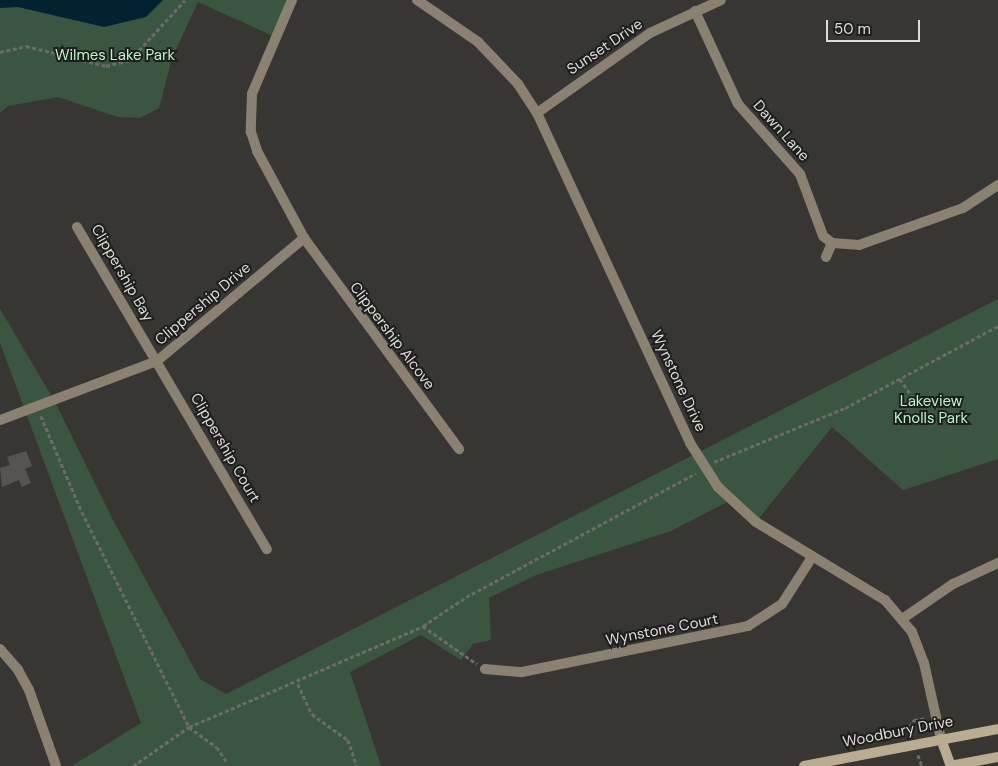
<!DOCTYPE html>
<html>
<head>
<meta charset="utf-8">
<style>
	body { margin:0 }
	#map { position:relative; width:998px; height:766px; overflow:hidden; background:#373633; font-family:"DM Sans",sans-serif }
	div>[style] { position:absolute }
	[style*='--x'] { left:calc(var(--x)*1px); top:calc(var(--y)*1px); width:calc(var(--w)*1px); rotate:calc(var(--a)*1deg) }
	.green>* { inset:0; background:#3a5640 }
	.water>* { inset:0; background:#022131 }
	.building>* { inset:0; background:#565351 }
	.path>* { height:2.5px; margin-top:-1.25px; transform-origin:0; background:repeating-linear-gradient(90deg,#6c6b69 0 4px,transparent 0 6.5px) }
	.street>* { height:10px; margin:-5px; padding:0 5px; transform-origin:5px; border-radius:5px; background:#8a8171 }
	.secondary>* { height:10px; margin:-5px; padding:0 5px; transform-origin:5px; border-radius:5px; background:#b9ac91 }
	span { translate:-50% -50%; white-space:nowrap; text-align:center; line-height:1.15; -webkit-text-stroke:4px #1e1e1c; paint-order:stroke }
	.street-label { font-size:15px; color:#dddcdb }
	.park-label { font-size:15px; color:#b9f5c5 }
	.scale { position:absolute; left:826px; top:20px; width:94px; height:22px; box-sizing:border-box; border:2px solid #dddcdb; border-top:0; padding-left:6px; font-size:15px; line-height:18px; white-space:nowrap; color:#dddcdb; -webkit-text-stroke:4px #1e1e1c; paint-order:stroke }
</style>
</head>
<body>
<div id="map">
	<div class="green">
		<i style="clip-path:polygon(0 0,292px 0,275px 37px,198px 2px,172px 58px,159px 108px,140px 118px,118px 117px,58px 97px,8px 106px,0 113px)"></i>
		<i style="clip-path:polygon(998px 299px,998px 459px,903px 490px,832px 427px,756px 522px,731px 500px,671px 531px,536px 575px,489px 598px,491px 640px,473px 644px,461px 660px,421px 635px,350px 672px,381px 766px,72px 766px,141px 723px,0 343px,0 309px,54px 400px,113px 520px,200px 679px,226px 694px)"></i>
	</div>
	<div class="water">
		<i style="clip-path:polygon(0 0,163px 0,146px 17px,104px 27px,18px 7px,0 8px)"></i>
	</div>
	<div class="building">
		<i style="clip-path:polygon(26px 451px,32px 466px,25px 469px,31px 483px,22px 487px,19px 480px,2px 487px,0 468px,10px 465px,7px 457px)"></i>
	</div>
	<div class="path">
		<i style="--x:0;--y:52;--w:27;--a:-13"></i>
		<i style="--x:26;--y:46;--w:82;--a:14"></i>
		<i style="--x:106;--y:66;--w:25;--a:-14"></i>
		<i style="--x:130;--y:60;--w:81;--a:-47.5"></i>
		<i style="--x:900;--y:379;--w:33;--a:55"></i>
		<i style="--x:41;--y:416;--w:104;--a:66.9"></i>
		<i style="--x:82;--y:512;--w:240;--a:63.5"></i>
		<i style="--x:189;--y:727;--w:34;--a:36"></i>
		<i style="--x:217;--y:747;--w:17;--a:57"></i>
		<i style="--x:714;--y:462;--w:142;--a:-22.4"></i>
		<i style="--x:845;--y:408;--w:174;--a:-28.2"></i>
		<i style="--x:423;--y:626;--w:66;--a:35.1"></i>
		<i style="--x:298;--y:684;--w:33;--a:65"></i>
		<i style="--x:312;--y:714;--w:44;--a:35.8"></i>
		<i style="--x:348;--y:740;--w:28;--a:71"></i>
		<i style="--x:912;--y:735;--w:9;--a:-111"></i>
		<i style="--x:909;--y:727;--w:9;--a:-54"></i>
		<i style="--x:914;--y:720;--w:12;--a:-9"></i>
		<i style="--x:918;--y:755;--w:12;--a:70"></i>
		<i style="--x:133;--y:766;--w:68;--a:-34.9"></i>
		<i style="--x:189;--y:727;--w:255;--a:-23.3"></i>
		<i style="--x:423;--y:626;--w:52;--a:-34"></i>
		<i style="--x:466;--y:597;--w:261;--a:-28.3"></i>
	</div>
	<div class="street">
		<i style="--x:292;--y:0;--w:102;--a:113.1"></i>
		<i style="--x:252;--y:94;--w:38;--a:92"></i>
		<i style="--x:251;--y:132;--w:20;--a:72"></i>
		<i style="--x:257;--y:151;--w:99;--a:61.6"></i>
		<i style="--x:304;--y:238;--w:262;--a:53.7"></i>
		<i style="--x:417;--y:0;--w:74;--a:34.5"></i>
		<i style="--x:478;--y:42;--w:58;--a:46.4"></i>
		<i style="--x:518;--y:84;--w:35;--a:57"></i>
		<i style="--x:537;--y:113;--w:364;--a:65.1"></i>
		<i style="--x:690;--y:443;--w:52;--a:57.5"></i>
		<i style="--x:718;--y:487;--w:52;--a:42.6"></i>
		<i style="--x:756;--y:522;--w:151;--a:31.2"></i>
		<i style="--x:885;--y:600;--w:42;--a:49.8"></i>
		<i style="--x:912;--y:632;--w:33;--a:69"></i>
		<i style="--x:924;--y:663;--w:78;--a:77.4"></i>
		<i style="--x:695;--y:11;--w:102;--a:65.2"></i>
		<i style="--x:738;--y:104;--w:94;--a:48.5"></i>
		<i style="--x:800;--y:174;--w:66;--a:69.6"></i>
		<i style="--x:823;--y:236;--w:11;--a:38"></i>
		<i style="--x:832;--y:243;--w:27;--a:4"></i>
		<i style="--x:859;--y:245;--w:110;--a:-19.6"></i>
		<i style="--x:963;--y:208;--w:42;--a:-33.3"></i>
		<i style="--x:537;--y:113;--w:138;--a:-35.3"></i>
		<i style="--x:650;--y:33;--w:78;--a:-24.9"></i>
		<i style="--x:77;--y:227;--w:374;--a:59.5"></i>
		<i style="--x:826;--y:257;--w:15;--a:-67"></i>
		<i style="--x:0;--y:420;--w:168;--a:-20.6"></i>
		<i style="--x:157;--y:361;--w:192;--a:-39.9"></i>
		<i style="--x:902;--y:619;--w:62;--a:-34.5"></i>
		<i style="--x:953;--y:584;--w:50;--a:-25"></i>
		<i style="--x:0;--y:649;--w:28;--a:49"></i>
		<i style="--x:18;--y:670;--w:23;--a:61"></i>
		<i style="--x:29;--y:690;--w:81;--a:70.4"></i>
		<i style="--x:485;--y:669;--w:37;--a:5"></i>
		<i style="--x:522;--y:672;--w:231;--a:-11.5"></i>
		<i style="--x:748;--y:626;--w:40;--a:-32.9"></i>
		<i style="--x:782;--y:604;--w:56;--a:-57.4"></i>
	</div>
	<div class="secondary">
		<i style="--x:941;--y:739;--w:29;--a:70"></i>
		<i style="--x:804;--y:766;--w:197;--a:-10.8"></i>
		<i style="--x:950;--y:766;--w:49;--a:-10.6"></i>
	</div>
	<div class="street-label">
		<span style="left:605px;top:47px;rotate:-34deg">Sunset Drive</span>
		<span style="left:781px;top:131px;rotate:48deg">Dawn Lane</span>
		<span style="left:122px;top:273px;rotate:60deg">Clippership Bay</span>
		<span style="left:203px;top:304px;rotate:-40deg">Clippership Drive</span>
		<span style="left:392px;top:336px;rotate:53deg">Clippership Alcove</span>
		<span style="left:678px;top:381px;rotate:65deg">Wynstone Drive</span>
		<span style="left:225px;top:448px;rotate:60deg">Clippership Court</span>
		<span style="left:662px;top:630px;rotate:-11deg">Wynstone Court</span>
		<span style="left:898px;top:732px;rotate:-11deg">Woodbury Drive</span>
	</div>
	<div class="park-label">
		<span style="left:115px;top:56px">Wilmes Lake Park</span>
		<span style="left:931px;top:410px">Lakeview<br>Knolls Park</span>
	</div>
	<div class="scale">50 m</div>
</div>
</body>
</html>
